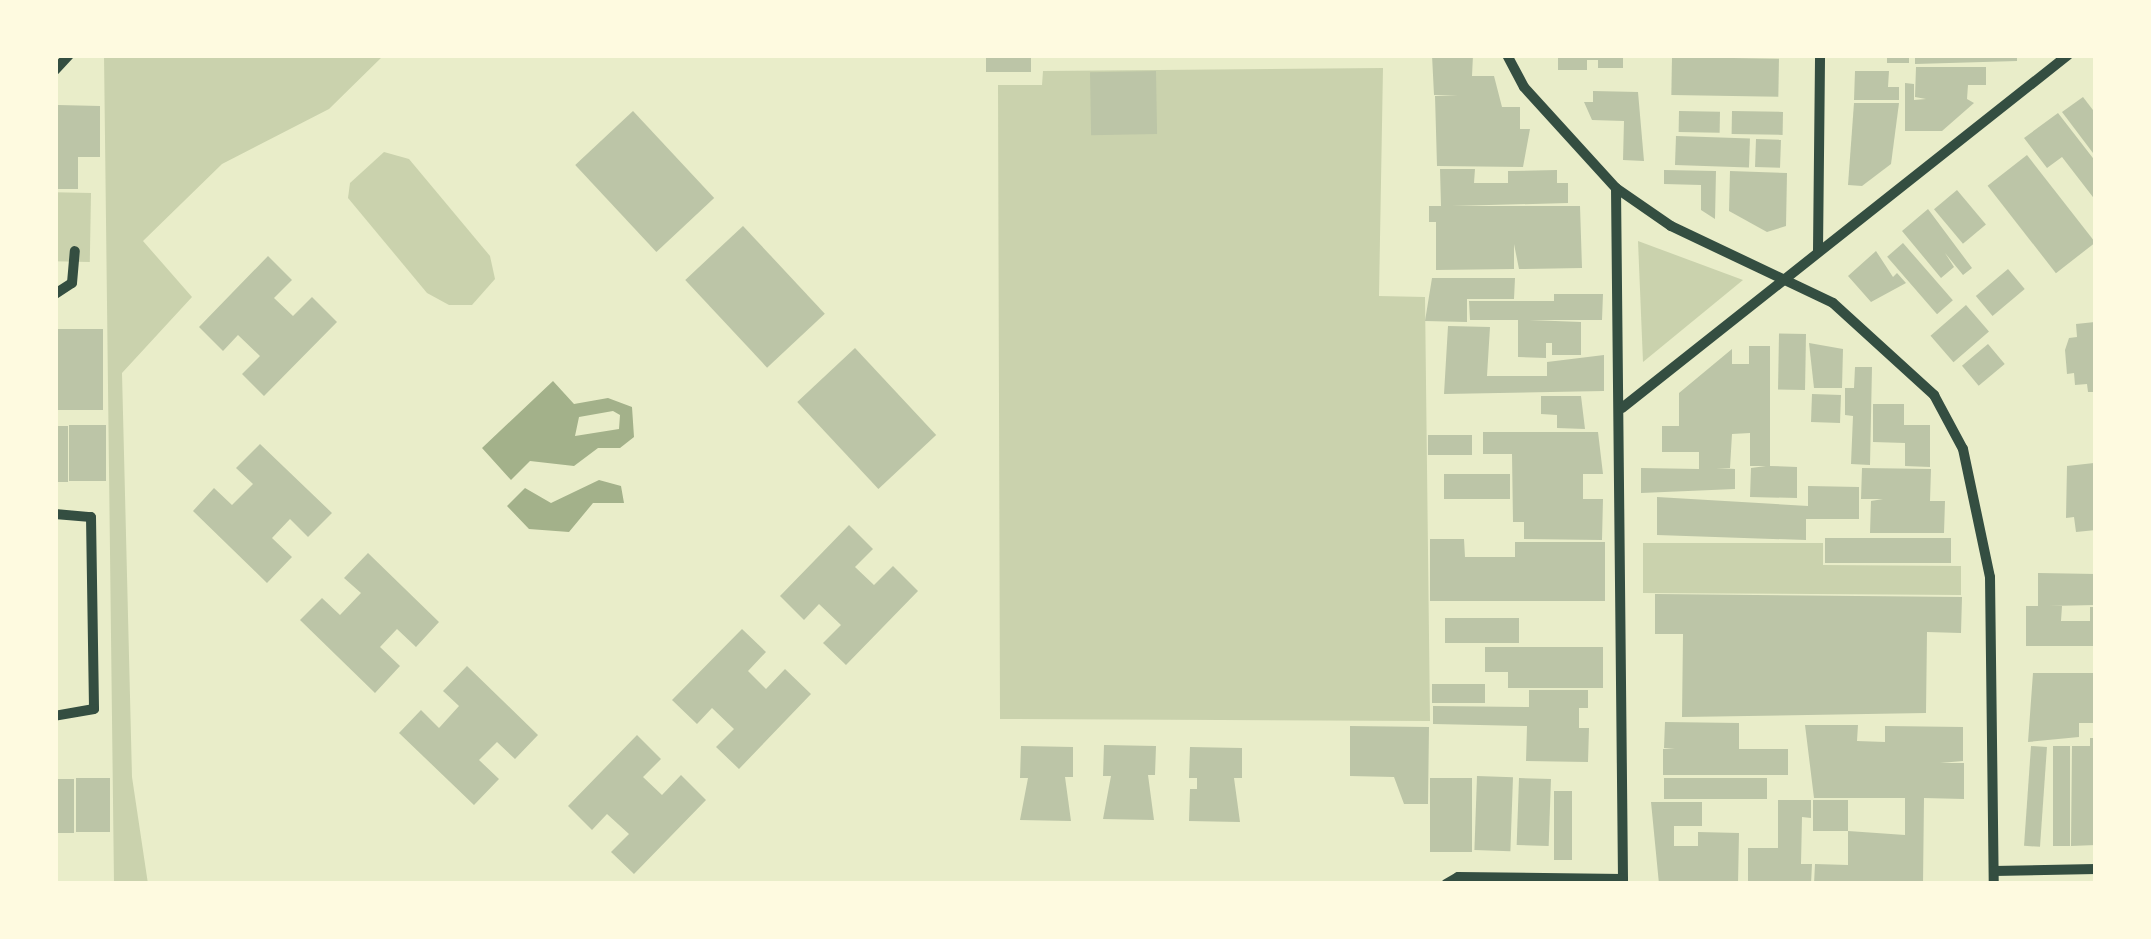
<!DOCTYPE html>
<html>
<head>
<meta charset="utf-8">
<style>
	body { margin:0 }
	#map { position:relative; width:2151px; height:939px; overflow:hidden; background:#e9edc9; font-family:Barlow,sans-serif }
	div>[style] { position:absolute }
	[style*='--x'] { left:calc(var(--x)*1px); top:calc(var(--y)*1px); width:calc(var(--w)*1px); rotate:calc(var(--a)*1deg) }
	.green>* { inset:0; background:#cad2ad; transform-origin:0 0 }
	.water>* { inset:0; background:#a3b18a }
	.building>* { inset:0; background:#bcc5a7; transform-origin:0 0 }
	.minor>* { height:10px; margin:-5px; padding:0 5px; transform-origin:5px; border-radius:5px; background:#344e41 }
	span { translate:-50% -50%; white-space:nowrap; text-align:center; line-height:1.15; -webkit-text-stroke:8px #fefae0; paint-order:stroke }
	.frame { position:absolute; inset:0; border:58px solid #fefae0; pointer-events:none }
</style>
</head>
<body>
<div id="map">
	<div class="green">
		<i style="clip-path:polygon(104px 55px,384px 55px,329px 109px,222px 164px,143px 241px,192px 297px,122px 373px,132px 777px,148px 884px,114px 884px)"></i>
		<i style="clip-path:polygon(1383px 68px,1379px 296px,1425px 297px,1430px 721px,1000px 719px,998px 85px,1042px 85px,1043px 71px)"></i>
		<i style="clip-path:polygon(384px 152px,409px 159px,490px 256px,495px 279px,472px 305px,449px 305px,427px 293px,348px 198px,350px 183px)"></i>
		<i style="left:91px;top:193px;width:69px;height:36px;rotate:91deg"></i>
		<i style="clip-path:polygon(1638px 241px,1743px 280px,1643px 362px)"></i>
		<i style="clip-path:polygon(1643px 543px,1823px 543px,1823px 565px,1961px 566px,1961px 595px,1643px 593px)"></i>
	</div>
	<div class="water">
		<i style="clip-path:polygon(evenodd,553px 381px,574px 404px,608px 398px,632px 407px,634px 437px,620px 448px,598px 448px,574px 466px,530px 461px,511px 480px,482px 448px,553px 381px,613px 411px,620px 415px,619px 429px,575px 436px,579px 417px,613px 411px)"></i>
		<i style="clip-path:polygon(599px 480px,621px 486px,624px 503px,593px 503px,569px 532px,529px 529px,507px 506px,525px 488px,551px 503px)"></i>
	</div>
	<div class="building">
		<i style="left:986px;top:55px;width:45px;height:17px"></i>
		<i style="clip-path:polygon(1432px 55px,1473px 55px,1472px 76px,1494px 76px,1502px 107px,1520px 107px,1520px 129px,1530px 129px,1523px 167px,1437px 166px,1435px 96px,1458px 95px,1434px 95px)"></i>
		<i style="clip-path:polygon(1558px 55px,1623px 55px,1623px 68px,1598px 68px,1598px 60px,1587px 60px,1587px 70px,1558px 70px)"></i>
		<i style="left:1887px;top:55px;width:22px;height:8px"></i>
		<i style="clip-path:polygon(1915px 55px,2017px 55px,2017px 61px,1915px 64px)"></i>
		<i style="left:1672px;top:57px;width:107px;height:38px;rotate:1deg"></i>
		<i style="clip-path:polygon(1916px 67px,1986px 67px,1986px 85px,1968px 85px,1967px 99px,1974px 103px,1942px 131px,1905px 131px,1905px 83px,1914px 84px,1914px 100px,1926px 99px,1915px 97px)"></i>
		<i style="left:1156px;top:71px;width:63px;height:66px;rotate:89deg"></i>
		<i style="clip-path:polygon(1855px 71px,1889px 71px,1888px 87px,1899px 87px,1899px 100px,1854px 100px)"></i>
		<i style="clip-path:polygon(1593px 91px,1638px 92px,1644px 161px,1623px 160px,1624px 121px,1592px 120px,1584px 102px,1593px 102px)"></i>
		<i style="clip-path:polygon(2083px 97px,2096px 114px,2096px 157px,2062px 112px)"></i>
		<i style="clip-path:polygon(1854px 103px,1899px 103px,1891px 164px,1862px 186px,1848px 185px)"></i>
		<i style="clip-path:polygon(58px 105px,100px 106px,100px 157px,78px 157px,78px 189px,57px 189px)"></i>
		<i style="left:633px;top:111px;width:119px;height:79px;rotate:47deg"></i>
		<i style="left:1679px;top:111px;width:41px;height:21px;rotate:1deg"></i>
		<i style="left:1732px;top:111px;width:51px;height:23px;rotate:1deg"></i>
		<i style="clip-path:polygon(2058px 113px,2096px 162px,2096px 201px,2062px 157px,2047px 168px,2024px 138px)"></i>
		<i style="left:1676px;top:136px;width:74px;height:29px;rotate:2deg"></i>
		<i style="left:1756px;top:139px;width:25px;height:28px;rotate:2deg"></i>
		<i style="left:2027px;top:155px;width:111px;height:50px;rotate:52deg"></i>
		<i style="clip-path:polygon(1440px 169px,1475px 169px,1474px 183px,1508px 183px,1508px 171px,1557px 170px,1557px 183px,1568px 183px,1568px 203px,1452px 206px,1580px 206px,1582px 268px,1519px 269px,1514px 244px,1514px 269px,1436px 270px,1436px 222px,1429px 222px,1429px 206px,1441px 206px)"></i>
		<i style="clip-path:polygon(1664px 170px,1716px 171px,1715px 219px,1701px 210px,1701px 185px,1664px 184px)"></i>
		<i style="clip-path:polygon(1730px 171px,1787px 173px,1786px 226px,1767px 232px,1729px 211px)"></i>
		<i style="left:1957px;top:190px;width:45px;height:30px;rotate:50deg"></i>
		<i style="clip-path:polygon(1928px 209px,1972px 268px,1963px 275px,1945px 253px,1954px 267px,1941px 278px,1902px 231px)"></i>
		<i style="left:743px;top:226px;width:120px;height:79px;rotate:47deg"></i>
		<i style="left:1903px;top:243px;width:76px;height:21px;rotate:49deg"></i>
		<i style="clip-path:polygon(1876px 251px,1893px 277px,1897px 273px,1906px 283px,1871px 302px,1848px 276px)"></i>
		<i style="clip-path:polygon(268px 256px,292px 280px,274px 298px,293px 316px,312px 297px,337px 322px,264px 396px,242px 374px,260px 356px,238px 335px,223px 351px,199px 327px)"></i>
		<i style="left:2008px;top:269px;width:26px;height:42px;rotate:50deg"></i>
		<i style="clip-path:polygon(1432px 278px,1515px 278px,1514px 299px,1467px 299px,1467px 322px,1425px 321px)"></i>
		<i style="clip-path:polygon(1554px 294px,1603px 294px,1602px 320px,1529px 320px,1581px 322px,1581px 355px,1552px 355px,1552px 343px,1546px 343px,1546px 358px,1518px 357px,1518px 320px,1470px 320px,1469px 301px,1554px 301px)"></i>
		<i style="left:1966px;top:305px;width:35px;height:47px;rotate:49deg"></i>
		<i style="clip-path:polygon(2095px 322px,2096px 392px,2088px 392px,2087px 384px,2075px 385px,2074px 373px,2067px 374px,2065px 350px,2069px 338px,2077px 337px,2076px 324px)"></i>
		<i style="clip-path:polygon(1448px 326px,1490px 327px,1487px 376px,1547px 376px,1547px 362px,1604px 355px,1604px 391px,1444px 394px)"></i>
		<i style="left:56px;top:329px;width:47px;height:81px"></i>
		<i style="left:1806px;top:334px;width:56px;height:27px;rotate:91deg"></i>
		<i style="clip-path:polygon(1809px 343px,1843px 349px,1842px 388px,1814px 388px)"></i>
		<i style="left:1988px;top:344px;width:26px;height:34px;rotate:50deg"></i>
		<i style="clip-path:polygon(1749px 346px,1770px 346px,1770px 466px,1797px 467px,1797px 498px,1750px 497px,1751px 468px,1766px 466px,1750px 466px,1750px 433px,1732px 434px,1730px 468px,1716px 468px,1735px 469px,1735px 489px,1641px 493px,1641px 468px,1699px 469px,1699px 452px,1662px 452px,1662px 426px,1679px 426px,1679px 393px,1732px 349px,1732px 364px,1749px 364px)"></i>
		<i style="left:855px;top:348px;width:119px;height:79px;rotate:47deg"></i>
		<i style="clip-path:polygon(1855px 367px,1872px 367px,1870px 465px,1851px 464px,1853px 416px,1845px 415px,1845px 388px,1854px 388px)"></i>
		<i style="left:1812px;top:394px;width:29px;height:28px;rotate:2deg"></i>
		<i style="clip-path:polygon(1541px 396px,1581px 396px,1585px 429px,1557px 428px,1557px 415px,1541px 414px)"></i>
		<i style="clip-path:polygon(1873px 404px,1904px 404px,1904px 425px,1930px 425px,1930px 467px,1905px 466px,1905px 443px,1873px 442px)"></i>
		<i style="left:69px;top:425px;width:37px;height:56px"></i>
		<i style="left:55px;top:426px;width:13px;height:56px"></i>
		<i style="clip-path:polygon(1483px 432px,1598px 432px,1603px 474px,1583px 474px,1583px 499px,1603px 499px,1602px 540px,1524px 539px,1524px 522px,1513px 522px,1512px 454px,1483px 454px)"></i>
		<i style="left:1472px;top:435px;width:20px;height:44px;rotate:90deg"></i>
		<i style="clip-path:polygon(260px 444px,332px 513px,308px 537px,290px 519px,272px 538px,292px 557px,267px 583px,193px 511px,214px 488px,232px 505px,253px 484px,236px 468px)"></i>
		<i style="clip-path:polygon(2094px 463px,2096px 530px,2076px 532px,2074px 517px,2066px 518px,2067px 466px)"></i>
		<i style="clip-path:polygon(1862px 468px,1931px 469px,1930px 501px,1945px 501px,1944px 533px,1870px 533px,1871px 501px,1883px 499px,1861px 499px)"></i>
		<i style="left:1444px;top:474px;width:66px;height:25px"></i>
		<i style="clip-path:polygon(1808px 486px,1859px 487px,1859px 519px,1806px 519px,1806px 540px,1657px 535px,1657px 497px,1808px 506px)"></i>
		<i style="clip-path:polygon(849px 525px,873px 549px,855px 567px,874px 585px,893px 566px,918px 591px,846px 665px,823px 643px,841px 625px,819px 604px,804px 620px,780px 596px)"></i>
		<i style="left:1825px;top:538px;width:126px;height:25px"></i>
		<i style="clip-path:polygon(1430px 539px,1464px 539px,1465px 557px,1515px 557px,1515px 542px,1605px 542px,1605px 601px,1430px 601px)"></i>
		<i style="clip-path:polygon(368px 553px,439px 622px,416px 647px,397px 629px,380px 647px,400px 666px,375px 693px,300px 620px,322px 598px,340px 615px,361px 593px,344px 578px)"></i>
		<i style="clip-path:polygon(2038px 573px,2096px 574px,2096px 605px,2049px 606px,2062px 606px,2061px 621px,2090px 621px,2090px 607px,2096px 607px,2096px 646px,2026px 646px,2026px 606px,2038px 606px)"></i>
		<i style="clip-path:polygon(1655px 594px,1962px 597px,1961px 633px,1927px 632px,1926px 713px,1682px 717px,1683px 634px,1655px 634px)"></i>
		<i style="left:1445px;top:618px;width:74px;height:25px"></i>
		<i style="clip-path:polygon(742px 629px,766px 652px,748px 671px,766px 689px,785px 669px,811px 694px,739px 769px,716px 747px,734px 729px,712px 708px,697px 724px,672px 700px)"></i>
		<i style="clip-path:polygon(1485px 647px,1603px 647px,1603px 688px,1508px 688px,1508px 672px,1485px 672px)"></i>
		<i style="clip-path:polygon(467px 666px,538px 735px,515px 759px,497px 742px,479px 760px,499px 779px,474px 805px,399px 733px,421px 710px,439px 728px,459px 706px,443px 691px)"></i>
		<i style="clip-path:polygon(2033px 673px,2096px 673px,2096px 723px,2079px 723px,2079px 737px,2028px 742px)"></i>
		<i style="left:1485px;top:684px;width:19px;height:53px;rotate:90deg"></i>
		<i style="clip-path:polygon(1529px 690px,1588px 690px,1588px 708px,1579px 708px,1579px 728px,1589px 728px,1588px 762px,1526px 761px,1527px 726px,1433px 724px,1433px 706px,1529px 707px)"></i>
		<i style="clip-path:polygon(1665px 722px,1739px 723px,1739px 749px,1788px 749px,1788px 775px,1663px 775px,1663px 749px,1675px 749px,1664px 748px)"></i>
		<i style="clip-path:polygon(1805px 725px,1858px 725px,1857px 741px,1885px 742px,1885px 726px,1963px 727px,1963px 761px,1940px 763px,1964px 763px,1964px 799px,1924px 798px,1923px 884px,1814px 884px,1815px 864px,1848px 865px,1848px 831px,1905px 835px,1905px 798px,1814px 798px)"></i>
		<i style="clip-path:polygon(1350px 726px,1429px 727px,1428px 804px,1404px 804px,1394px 777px,1350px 776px)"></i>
		<i style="clip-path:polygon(637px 735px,661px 759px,643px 777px,662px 795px,681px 775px,706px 800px,634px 874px,611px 852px,629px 834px,607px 814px,592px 830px,568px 806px)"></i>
		<i style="clip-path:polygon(2090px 738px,2096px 738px,2096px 845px,2071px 846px,2072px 746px,2090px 746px)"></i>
		<i style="clip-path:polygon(1104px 745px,1156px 746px,1155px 775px,1148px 775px,1154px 820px,1103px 819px,1111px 776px,1103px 776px)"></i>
		<i style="clip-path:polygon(1021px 746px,1073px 747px,1073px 777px,1065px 777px,1071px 821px,1020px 820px,1028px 778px,1020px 778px)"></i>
		<i style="left:2031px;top:746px;width:16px;height:100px;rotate:4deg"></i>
		<i style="left:2053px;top:746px;width:17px;height:100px"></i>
		<i style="clip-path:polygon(1190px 747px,1242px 748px,1242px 778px,1234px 778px,1240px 822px,1189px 821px,1190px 789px,1197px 789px,1197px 778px,1189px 778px)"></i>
		<i style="left:1477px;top:776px;width:36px;height:74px;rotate:2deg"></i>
		<i style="left:76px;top:778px;width:34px;height:54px"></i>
		<i style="left:1430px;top:778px;width:42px;height:74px"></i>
		<i style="left:1519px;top:778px;width:32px;height:67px;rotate:2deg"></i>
		<i style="left:1664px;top:778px;width:103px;height:21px"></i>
		<i style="left:55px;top:779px;width:19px;height:54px"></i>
		<i style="left:1554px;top:791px;width:18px;height:69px"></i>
		<i style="clip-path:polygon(1778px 800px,1811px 800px,1811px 818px,1802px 817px,1801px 864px,1812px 864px,1811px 884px,1748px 884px,1748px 848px,1778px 848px)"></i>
		<i style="left:1813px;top:800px;width:35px;height:31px"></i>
		<i style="clip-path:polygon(1651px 802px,1702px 802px,1702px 826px,1674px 826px,1674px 846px,1698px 846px,1698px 832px,1739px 833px,1738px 884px,1659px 884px)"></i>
	</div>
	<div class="minor">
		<i style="--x:1507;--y:55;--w:36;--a:62"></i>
		<i style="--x:1524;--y:87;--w:137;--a:47.7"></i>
		<i style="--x:1616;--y:188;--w:67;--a:34.6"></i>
		<i style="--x:1671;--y:226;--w:179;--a:25.4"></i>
		<i style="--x:1833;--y:303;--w:137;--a:42.3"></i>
		<i style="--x:1934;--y:395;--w:61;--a:61.8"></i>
		<i style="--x:1963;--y:449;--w:131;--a:78.1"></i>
		<i style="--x:1990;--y:577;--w:307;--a:89.3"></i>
		<i style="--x:55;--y:70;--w:21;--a:-47"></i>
		<i style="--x:1616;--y:188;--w:696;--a:89.42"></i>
		<i style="--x:1818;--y:251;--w:196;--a:-89.4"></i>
		<i style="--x:55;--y:294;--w:20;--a:-33"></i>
		<i style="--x:72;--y:283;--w:32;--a:-85"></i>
		<i style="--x:1622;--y:408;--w:569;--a:-38.36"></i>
		<i style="--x:55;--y:514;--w:36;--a:5"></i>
		<i style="--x:91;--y:517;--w:192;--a:89.1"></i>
		<i style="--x:94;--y:709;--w:40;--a:170"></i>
		<i style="--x:1994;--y:871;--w:102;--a:-1.1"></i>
		<i style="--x:1446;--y:884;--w:14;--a:-30"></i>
		<i style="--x:1458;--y:877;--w:165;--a:0.7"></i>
	</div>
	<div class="frame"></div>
</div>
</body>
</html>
